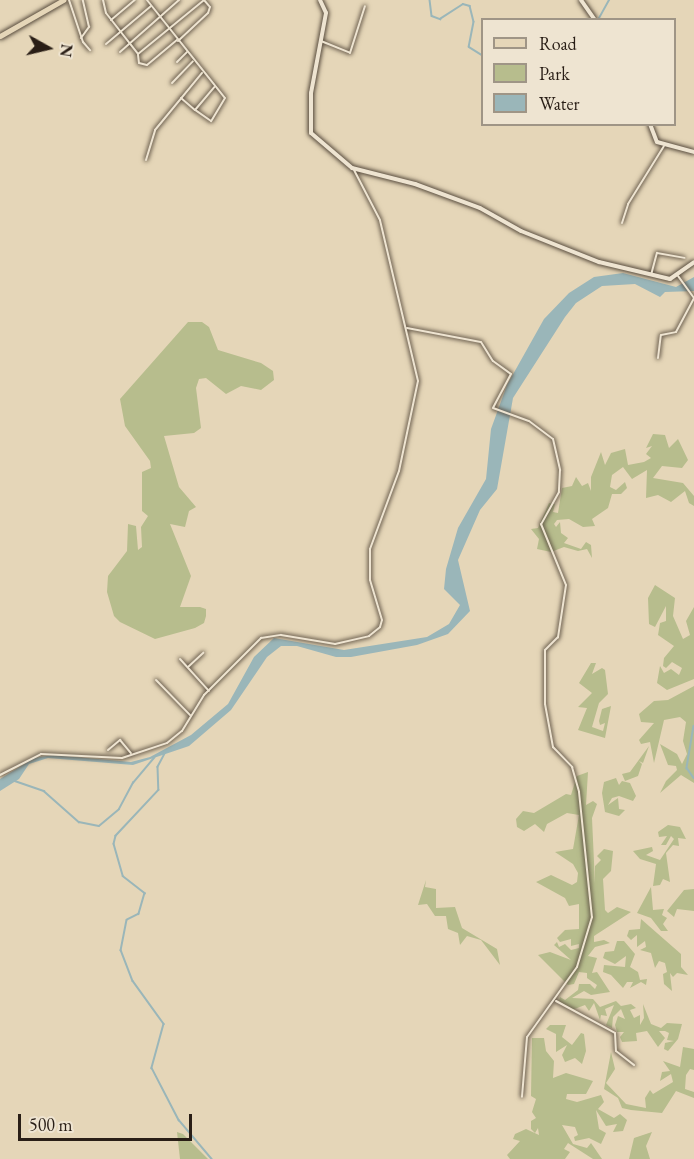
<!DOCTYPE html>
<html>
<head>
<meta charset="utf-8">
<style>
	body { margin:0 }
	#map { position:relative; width:694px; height:1159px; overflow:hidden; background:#e5d6b8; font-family:"EB Garamond",serif }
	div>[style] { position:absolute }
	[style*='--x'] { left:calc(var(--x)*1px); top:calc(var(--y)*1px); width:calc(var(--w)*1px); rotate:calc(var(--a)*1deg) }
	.green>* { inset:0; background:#b7bd8d }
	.water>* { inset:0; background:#9ab6b9 }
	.stream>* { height:1.5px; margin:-0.75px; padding:0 0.75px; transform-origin:0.75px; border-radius:0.75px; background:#9ab6b9 }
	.roads { filter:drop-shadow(0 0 2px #584c3e) drop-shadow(0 0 2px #584c3e) }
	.minor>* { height:2px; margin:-1px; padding:0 1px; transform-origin:1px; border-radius:1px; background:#eee4d1 }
	.tertiary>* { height:4px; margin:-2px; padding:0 2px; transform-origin:2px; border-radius:2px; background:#eee4d1 }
	.primary>* { height:5px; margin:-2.5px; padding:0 2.5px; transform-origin:2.5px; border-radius:2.5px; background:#e5d6b8 }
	span { translate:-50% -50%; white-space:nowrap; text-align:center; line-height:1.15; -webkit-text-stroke:4.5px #eee4d1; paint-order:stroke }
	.legend { position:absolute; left:481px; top:18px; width:195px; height:108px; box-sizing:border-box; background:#eee4d1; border:2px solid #9f9586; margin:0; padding:8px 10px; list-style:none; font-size:18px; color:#291e16 }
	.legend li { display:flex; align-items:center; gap:12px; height:30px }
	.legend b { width:30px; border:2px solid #9f9586 }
	.north { position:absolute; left:18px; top:18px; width:60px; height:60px; -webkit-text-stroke:4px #eee4d1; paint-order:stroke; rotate:98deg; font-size:16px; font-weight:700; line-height:24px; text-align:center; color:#291e16 }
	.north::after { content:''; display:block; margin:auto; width:21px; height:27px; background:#291e16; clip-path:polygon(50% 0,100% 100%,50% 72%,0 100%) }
	.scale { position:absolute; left:18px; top:1114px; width:174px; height:27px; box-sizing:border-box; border:3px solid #291e16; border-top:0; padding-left:8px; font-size:18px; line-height:21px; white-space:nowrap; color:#291e16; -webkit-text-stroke:4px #eee4d1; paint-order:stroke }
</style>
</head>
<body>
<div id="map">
	<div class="green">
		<i style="clip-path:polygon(188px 322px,202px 322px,209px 327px,218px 350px,261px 363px,273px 371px,274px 380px,261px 390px,241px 386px,226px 394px,206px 378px,199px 379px,196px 388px,201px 428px,194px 433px,164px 436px,179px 487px,196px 507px,189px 511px,185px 527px,170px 524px,191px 576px,180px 607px,200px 607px,206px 609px,206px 616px,204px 623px,195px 628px,155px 639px,120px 622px,114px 616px,107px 592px,108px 576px,127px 551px,128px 524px,136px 526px,138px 550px,142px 547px,141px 527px,148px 516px,142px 511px,142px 472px,151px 468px,150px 461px,125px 426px,120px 399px)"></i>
		<i style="clip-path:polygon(653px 434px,665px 435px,669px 448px,678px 439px,688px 460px,682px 468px,662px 466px,653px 478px,683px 483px,694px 496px,694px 506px,689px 503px,685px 491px,671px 502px,658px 495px,646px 498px,647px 470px,632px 479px,623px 467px,612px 475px,610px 487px,616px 490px,625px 482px,627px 488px,621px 494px,612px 494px,608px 508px,592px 519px,595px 526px,583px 527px,569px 519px,557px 520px,554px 524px,556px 527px,560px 522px,561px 533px,568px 538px,564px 543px,581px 549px,586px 542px,591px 545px,592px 558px,587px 549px,578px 551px,564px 547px,551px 552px,537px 549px,539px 539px,531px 529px,538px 528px,549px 503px,555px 504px,553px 512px,558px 513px,562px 488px,572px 486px,576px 477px,582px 486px,588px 483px,591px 491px,591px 477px,601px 452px,605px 465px,611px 453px,625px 449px,628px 465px,644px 462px,651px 458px,646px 454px,652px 446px,646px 448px)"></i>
		<i style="clip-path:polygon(655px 585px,675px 598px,673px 616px,683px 639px,690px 635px,686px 621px,694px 607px,694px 679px,667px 690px,657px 683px,660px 666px,664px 673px,671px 669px,679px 675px,682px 668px,672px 662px,666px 668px,663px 666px,664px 658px,674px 646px,658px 635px,660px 623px,666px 621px,666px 606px,655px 627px,649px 624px,648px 598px)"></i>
		<i style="clip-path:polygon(591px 663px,596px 663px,592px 674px,602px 668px,605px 670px,608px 694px,599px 703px,592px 727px,603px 731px,605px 723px,600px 725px,599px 721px,602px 709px,611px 706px,605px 738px,578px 730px,587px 708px,578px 707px,592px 693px,579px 683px)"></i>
		<i style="clip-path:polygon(694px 686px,694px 783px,681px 775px,660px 793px,666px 781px,677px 770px,676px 766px,668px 765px,660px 744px,677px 754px,682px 764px,687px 754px,683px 741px,686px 722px,680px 717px,664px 720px,654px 763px,650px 742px,641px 744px,639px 740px,654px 723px,641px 722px,639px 714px,654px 701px,668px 700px)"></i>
		<i style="clip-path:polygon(649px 746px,643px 763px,639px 761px,642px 764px,638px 776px,625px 781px,622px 774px,630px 772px)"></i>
		<i style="clip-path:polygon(588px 772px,586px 805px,593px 801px,597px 804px,592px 818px,595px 884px,595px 866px,601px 860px,597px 856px,604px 849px,613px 851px,611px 871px,603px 879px,605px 910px,608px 913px,617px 907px,631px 912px,594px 936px,594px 942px,604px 940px,610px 943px,595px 947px,584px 961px,588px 956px,597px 958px,592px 973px,597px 972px,610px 992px,591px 995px,584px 991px,572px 998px,593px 999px,600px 1007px,616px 1001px,621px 1006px,631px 1004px,636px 1008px,630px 1010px,634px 1018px,640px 1015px,640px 1025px,644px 1018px,643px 1004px,651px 1024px,661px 1028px,667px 1023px,682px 1024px,678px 1039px,668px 1051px,664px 1049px,665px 1043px,674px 1041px,667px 1040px,669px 1033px,665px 1031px,659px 1031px,665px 1038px,658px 1047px,647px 1031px,636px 1033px,637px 1041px,622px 1042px,620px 1037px,624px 1032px,617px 1032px,615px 1025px,618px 1016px,625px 1019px,621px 1009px,613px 1017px,612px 1028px,606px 1025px,614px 1005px,605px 1009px,607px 1016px,601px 1015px,600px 1020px,594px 1003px,589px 1011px,585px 1005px,572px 1010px,559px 1001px,560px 997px,565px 1000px,578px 990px,579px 984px,590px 984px,595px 989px,597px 985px,587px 978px,587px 973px,579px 972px,574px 984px,568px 985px,538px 955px,550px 952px,571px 960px,554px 945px,557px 942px,559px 947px,565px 944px,571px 950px,579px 948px,579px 944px,571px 946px,571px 939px,560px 942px,557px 938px,565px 930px,579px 929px,579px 904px,569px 906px,565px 898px,536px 882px,551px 875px,572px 885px,577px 882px,578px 873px,573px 864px,555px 852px,573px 849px,579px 815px,567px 813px,547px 824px,544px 832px,535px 824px,524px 831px,517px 827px,516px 819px,523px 811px,534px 813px,566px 794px,571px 795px,577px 776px)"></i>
		<i style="clip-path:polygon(616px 778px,619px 785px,622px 781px,630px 783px,636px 796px,633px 801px,619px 796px,612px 798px,608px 805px,618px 798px,619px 809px,625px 810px,619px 816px,605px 812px,602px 793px,604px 782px)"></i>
		<i style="clip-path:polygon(668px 825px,680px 827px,686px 839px,678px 838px,679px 846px,673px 845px,666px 853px,670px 882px,663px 879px,660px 885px,653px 886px,656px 864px,640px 859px,633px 851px,652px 847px,653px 851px,646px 855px,660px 860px,674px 839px,671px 836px,666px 845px,661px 845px,667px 836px,659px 837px,658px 832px)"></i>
		<i style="clip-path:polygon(426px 880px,425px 887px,436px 889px,436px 908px,455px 907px,462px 928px,497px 949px,500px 965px,481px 940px,467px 936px,460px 945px,458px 933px,448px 929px,446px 916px,435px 916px,427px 904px,418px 905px)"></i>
		<i style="clip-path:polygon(651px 887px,653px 910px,664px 909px,662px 915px,667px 918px,663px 924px,668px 931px,661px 931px,651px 918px,637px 913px)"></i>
		<i style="clip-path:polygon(694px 889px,694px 911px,677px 909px,674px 917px,667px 911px,684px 890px)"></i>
		<i style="clip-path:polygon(641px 919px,681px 954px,681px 967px,688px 975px,677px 973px,673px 977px,670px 973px,672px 991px,664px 984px,663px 974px,667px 972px,665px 963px,659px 961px,655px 968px,651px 953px,640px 950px,646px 947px,645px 941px,637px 947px,637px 935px,631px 940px,627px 936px,629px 930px,640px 929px)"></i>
		<i style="clip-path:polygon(617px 941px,624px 941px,635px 954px,630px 967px,638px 972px,640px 980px,647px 979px,646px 985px,641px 982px,630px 988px,633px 982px,627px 982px,623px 988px,611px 975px,603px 972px,604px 965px,625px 967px,626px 956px,615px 964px,603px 958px,605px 952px,614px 951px)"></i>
		<i style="clip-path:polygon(550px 1025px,566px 1025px,562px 1037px,572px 1045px,581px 1033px,584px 1034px,586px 1051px,582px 1064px,575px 1058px,565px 1062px,562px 1055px,567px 1045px,556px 1052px,556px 1034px,546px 1029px)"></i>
		<i style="clip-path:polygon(532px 1038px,544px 1038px,546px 1051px,554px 1061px,553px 1078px,566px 1073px,593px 1081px,586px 1094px,567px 1094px,566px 1099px,577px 1102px,601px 1095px,604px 1102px,598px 1109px,614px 1118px,620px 1114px,627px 1120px,623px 1131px,613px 1132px,617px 1124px,606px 1126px,596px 1110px,599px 1129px,606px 1133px,601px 1144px,589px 1138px,575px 1141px,574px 1137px,578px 1135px,575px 1127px,562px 1125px,573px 1144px,587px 1148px,591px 1143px,602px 1159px,593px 1159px,568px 1143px,564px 1149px,570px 1152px,565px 1159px,510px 1159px,507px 1155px,520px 1141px,513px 1139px,515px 1134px,526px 1129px,539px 1135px,538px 1128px,535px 1133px,531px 1129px,531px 1121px,536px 1118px,532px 1112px,536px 1099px,531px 1096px)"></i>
		<i style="clip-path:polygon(683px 1047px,694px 1049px,694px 1070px,690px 1069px,686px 1075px,685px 1089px,694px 1092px,694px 1098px,676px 1091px,662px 1113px,631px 1110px,622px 1108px,618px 1098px,604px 1089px,611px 1052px,615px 1069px,606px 1083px,626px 1104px,646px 1108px,645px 1098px,650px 1090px,653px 1094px,673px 1082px,671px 1074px,660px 1081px,662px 1072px,670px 1071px,663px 1061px,680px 1067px)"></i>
		<i style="clip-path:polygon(177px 1132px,183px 1134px,208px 1159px,180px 1159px)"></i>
		<i style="clip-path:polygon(652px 1132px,646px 1146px,650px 1159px,629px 1159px,634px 1138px)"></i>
	</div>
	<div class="water">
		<i style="clip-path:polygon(623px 273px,676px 287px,694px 277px,694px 291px,665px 292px,660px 297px,635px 284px,602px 286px,576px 303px,565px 317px,513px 398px,497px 489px,480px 510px,458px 560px,470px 611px,448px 634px,417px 645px,351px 657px,336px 657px,297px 646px,281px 646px,267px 657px,231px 710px,189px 746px,133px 765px,48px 758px,29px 764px,19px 779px,0 791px,0 779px,34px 758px,53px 755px,131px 762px,150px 757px,191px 735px,228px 704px,254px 657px,274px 638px,344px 650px,427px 637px,449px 624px,460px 605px,444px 589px,446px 569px,458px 528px,486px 479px,491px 429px,507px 385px,544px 319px,569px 293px,594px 277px)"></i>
	</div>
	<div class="stream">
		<i style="--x:430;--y:0;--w:16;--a:83"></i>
		<i style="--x:432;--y:16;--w:9;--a:21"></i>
		<i style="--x:440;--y:19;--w:27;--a:-33"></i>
		<i style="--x:463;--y:4;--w:7;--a:16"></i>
		<i style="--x:470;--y:6;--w:16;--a:76"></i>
		<i style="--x:474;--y:22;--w:25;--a:101"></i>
		<i style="--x:469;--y:47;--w:15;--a:32"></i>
		<i style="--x:598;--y:20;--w:23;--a:-61"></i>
		<i style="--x:694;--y:726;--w:43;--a:99.5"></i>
		<i style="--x:687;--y:768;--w:12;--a:55"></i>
		<i style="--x:166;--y:752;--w:17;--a:118"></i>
		<i style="--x:158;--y:767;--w:23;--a:88"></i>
		<i style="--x:159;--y:790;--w:63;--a:133.1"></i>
		<i style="--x:116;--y:836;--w:8;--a:104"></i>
		<i style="--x:114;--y:844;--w:33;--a:74"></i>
		<i style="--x:123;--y:876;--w:28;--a:38"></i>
		<i style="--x:145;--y:893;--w:22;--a:106"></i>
		<i style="--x:139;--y:914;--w:13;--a:153"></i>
		<i style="--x:127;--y:920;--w:31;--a:101"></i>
		<i style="--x:121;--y:950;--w:33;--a:69"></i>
		<i style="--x:133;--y:981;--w:53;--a:54.2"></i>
		<i style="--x:164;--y:1024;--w:46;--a:105.3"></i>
		<i style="--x:152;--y:1068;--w:59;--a:62.6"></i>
		<i style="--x:179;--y:1120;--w:51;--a:49.8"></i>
		<i style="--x:15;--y:781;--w:31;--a:19"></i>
		<i style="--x:44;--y:791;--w:47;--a:41.5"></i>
		<i style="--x:79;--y:822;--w:20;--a:11"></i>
		<i style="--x:99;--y:826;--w:26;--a:-40"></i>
		<i style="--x:119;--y:809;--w:30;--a:-62"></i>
		<i style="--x:133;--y:783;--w:33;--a:-50"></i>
	</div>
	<div class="roads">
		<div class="minor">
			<i style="--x:69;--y:0;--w:44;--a:71.6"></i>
			<i style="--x:83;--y:42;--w:11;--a:49"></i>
			<i style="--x:103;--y:0;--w:13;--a:77"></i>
			<i style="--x:106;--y:13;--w:52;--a:52"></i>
			<i style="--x:138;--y:54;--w:85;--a:-39.3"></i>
			<i style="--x:204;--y:0;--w:9;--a:49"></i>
			<i style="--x:210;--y:7;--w:6;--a:108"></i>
			<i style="--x:208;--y:13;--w:41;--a:137"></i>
			<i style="--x:147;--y:0;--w:125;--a:51.5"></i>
			<i style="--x:225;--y:98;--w:27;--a:121"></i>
			<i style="--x:211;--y:121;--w:19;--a:-145"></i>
			<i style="--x:111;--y:20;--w:31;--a:-40"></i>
			<i style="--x:81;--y:38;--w:14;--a:-54"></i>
			<i style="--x:89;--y:27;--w:28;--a:-103"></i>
			<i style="--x:321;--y:41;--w:31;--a:22"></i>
			<i style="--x:350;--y:53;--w:49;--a:-72.3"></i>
			<i style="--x:106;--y:44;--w:59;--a:-40.2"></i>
			<i style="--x:120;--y:52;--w:79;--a:-41.4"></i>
			<i style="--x:138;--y:55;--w:8;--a:83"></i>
			<i style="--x:139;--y:63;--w:8;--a:14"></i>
			<i style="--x:147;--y:65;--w:39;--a:-40"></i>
			<i style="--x:177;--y:62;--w:14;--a:-45"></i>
			<i style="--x:172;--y:83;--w:30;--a:-46"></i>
			<i style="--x:181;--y:98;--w:18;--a:41"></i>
			<i style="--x:195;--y:110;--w:30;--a:-50"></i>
			<i style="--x:146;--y:160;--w:31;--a:-73"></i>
			<i style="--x:155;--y:130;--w:74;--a:-50.5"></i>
			<i style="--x:622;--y:223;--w:20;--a:-72"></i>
			<i style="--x:628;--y:204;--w:68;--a:-58.2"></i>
			<i style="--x:651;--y:275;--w:23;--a:-75"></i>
			<i style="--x:657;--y:253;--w:28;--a:10"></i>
			<i style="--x:407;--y:328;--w:75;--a:10.7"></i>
			<i style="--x:481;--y:342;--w:22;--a:58"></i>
			<i style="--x:493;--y:361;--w:22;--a:36"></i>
			<i style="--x:511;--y:374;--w:38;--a:118"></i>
			<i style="--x:493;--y:408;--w:38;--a:20"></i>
			<i style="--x:529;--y:421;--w:30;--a:37"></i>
			<i style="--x:553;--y:439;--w:32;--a:77"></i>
			<i style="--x:560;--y:470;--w:22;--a:93"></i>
			<i style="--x:559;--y:492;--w:37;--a:119"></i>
			<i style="--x:541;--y:524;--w:66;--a:67.7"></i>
			<i style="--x:566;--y:585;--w:53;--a:98.7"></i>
			<i style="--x:558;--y:637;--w:18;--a:135"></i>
			<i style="--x:545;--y:650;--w:54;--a:90"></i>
			<i style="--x:545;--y:704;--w:44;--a:79.5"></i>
			<i style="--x:553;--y:747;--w:28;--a:46"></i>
			<i style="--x:572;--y:767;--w:26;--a:74"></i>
			<i style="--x:579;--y:792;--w:126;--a:84.1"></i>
			<i style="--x:592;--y:917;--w:52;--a:106.7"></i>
			<i style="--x:577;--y:967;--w:86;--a:125.5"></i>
			<i style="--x:527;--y:1037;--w:60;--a:94.8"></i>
			<i style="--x:658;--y:358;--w:23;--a:-83"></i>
			<i style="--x:661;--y:335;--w:15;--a:-11"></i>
			<i style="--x:676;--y:332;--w:38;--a:-62"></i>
			<i style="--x:694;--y:298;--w:27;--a:-126"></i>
			<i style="--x:180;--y:659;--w:43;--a:47.8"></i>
			<i style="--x:188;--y:667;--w:21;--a:-43"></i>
			<i style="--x:156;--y:680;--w:49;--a:45.8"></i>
			<i style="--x:108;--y:750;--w:16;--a:-40"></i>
			<i style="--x:120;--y:740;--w:17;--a:50"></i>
			<i style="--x:0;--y:775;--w:46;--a:-27.1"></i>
			<i style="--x:41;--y:754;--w:81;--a:2.8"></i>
			<i style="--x:122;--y:758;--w:47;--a:-18.4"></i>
			<i style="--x:167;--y:743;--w:19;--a:-39"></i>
			<i style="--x:182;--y:731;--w:42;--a:-58.6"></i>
			<i style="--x:204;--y:695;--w:81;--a:-45"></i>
			<i style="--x:261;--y:638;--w:20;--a:-9"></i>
			<i style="--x:281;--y:635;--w:55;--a:9.5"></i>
			<i style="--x:335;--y:644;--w:35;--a:-13"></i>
			<i style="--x:369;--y:636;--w:14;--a:-39"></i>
			<i style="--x:380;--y:627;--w:7;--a:-74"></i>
			<i style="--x:382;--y:620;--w:42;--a:-106.7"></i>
			<i style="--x:370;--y:580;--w:31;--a:-90"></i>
			<i style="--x:370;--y:549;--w:83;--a:-69.6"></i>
			<i style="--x:399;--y:471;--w:92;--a:-78.1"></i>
			<i style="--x:418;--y:381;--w:165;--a:-103.3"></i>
			<i style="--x:380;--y:220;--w:56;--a:-117.5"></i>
			<i style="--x:556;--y:1001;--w:67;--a:28.5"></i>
			<i style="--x:615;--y:1033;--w:18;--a:87"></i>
			<i style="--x:616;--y:1051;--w:23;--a:38"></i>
		</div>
		<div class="tertiary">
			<i style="--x:320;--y:0;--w:14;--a:65"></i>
			<i style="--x:326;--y:13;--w:81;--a:100.6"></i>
			<i style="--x:311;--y:93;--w:40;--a:90"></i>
			<i style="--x:311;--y:133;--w:54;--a:40.5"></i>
			<i style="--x:352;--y:168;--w:65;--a:14.3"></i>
			<i style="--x:415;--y:184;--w:69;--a:20.3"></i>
			<i style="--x:480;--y:208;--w:47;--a:29.3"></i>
			<i style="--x:521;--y:231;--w:84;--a:21.7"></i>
			<i style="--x:599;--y:262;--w:73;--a:13.5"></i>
			<i style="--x:670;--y:279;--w:29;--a:-35"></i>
			<i style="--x:581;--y:0;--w:24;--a:55"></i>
			<i style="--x:650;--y:124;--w:19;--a:69"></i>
			<i style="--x:657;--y:142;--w:38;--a:15"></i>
		</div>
		<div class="primary">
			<i style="--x:0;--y:36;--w:73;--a:-29.7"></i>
		</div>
	</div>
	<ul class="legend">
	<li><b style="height:8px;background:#e5d6b8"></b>Road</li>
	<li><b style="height:16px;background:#b7bd8d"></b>Park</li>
	<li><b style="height:16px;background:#9ab6b9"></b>Water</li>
	</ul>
	<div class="north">N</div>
	<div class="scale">500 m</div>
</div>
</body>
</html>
